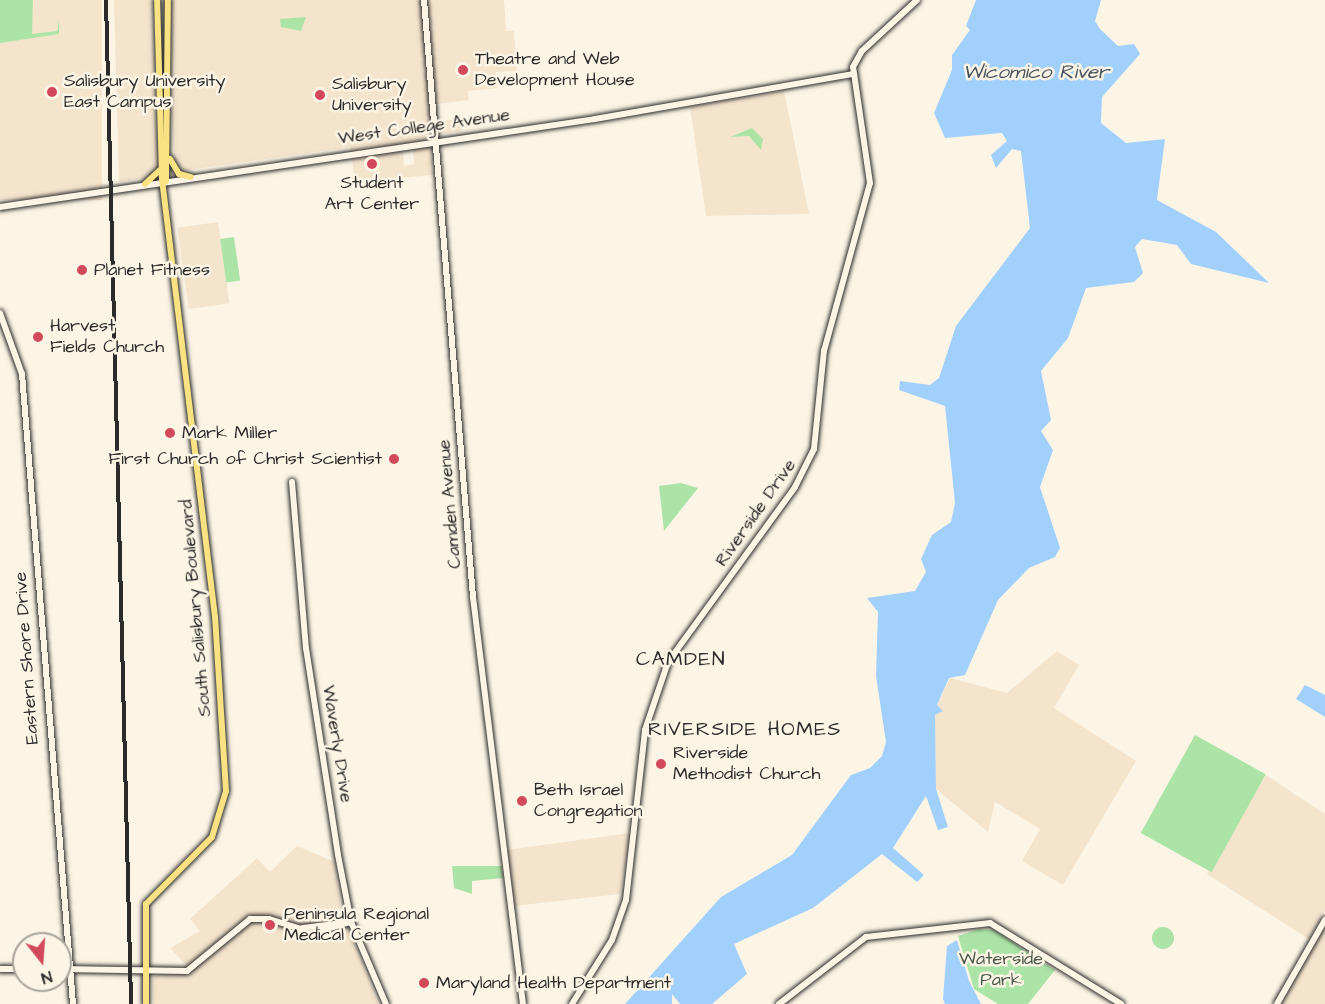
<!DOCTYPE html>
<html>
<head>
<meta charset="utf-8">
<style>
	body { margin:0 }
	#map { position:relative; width:1325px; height:1004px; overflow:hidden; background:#fcf5e5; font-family:"Architects Daughter",sans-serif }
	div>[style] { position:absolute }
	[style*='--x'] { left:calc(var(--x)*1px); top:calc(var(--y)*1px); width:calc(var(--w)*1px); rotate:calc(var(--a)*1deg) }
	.built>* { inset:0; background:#f4e4cc; transform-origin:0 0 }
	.green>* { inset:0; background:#ace4a7; transform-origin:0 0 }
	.round { border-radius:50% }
	.water>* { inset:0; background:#a2d0fd }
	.roads { filter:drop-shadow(0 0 2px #2b2b2b) drop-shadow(0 0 2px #2b2b2b) }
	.secondary>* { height:6px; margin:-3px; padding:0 3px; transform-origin:3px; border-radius:3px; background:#fcf5e5 }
	.primary>* { height:6px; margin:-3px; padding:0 3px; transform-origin:3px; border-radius:3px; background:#f8e281 }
	.rail>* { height:4px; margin-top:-2px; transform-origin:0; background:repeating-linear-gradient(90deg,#fcf5e5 0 4.5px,#2b2b2b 0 9px); box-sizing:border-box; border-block:2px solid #2b2b2b }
	.dots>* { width:16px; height:16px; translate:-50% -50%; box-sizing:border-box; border:3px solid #fcf5e5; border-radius:50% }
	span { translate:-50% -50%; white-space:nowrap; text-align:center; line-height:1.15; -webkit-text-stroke:5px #fcf5e5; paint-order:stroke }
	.poi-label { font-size:18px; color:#2b2b2b }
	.left { translate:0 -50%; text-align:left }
	.right { translate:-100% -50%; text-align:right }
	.street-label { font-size:18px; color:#2b2b2b }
	.park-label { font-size:18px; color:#4b594a }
	.water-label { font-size:20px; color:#495460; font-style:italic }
	.neighbourhood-label { font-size:20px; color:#2b2b2b; letter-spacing:1.5px }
	.north { position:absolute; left:12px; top:932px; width:60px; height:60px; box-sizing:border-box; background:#fcf5e5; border:2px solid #a8a49b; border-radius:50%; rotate:163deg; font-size:16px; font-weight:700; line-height:24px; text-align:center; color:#2b2b2b }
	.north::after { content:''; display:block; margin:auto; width:21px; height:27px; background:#d1495b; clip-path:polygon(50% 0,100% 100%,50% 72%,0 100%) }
</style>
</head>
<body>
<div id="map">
	<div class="built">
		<i style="left:0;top:0;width:102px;height:200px"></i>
		<i style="clip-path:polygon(114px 0,152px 0,158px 168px,151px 177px,119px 182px)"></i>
		<i style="clip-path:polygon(evenodd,172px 0,504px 0,506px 31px,514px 31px,517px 71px,496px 72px,497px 88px,468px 91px,469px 100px,437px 104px,438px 121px,462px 119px,463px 131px,439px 134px,440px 144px,430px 145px,433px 175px,355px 182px,350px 147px,180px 171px,174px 160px,169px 57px,172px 0,413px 148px,414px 164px,404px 166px,403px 149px,413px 148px)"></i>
		<i style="clip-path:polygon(784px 91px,809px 214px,706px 216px,690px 107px)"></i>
		<i style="left:218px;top:222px;width:82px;height:41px;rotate:82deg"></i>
		<i style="clip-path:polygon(1057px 651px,1079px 665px,1054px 708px,1136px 761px,1063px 885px,1022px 861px,1040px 829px,995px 802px,988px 832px,936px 789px,935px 715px,943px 711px,937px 706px,950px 678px,1007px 693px)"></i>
		<i style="clip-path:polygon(1266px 775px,1325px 814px,1325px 910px,1309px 939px,1207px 874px)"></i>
		<i style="clip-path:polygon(630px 833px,620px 894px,514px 906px,507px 850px)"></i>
		<i style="clip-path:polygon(297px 846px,335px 862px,341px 911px,379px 1004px,153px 1004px,152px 976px,194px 973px,170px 948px,200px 931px,190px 919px,257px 858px,270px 872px)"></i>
		<i style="clip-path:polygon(1325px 925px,1325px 1004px,1281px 1004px,1292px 983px)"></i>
	</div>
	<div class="green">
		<i style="clip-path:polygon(0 0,33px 0,32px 34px,57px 31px,59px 20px,59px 34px,0 43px)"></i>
		<i style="clip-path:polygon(306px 17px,301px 31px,281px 27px,280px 19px)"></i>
		<i style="clip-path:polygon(752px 128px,763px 139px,761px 150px,749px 136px,730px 137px)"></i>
		<i style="left:234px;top:237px;width:44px;height:14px;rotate:82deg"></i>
		<i style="clip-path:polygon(681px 483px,698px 488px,664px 531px,659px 486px)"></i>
		<i style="left:1195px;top:735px;width:81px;height:112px;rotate:29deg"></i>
		<i style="clip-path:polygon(452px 866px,502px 866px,503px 878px,472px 881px,472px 894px,454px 888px)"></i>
		<i class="round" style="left:1152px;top:927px;width:22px;height:22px"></i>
		<i style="clip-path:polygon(979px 929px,994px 930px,1055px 970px,1028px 1004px,998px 1004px,974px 989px,958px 936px)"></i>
	</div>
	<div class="water">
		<i style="clip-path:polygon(976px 0,1101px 0,1095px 21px,1100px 29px,1118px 46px,1134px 44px,1140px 54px,1102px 97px,1101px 123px,1126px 143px,1165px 139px,1157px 200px,1216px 232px,1269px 283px,1191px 264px,1177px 245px,1142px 239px,1135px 247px,1143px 273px,1134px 282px,1086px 288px,1068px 338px,1041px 371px,1051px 420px,1041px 431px,1053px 450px,1040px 487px,1060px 548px,1055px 557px,1029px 568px,998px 600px,965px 675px,949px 678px,937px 705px,943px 711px,935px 715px,936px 789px,948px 827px,938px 830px,926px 796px,893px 848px,924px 875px,917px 882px,882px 854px,813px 908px,734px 944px,747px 974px,712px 1004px,680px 1004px,672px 994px,672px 1004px,625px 1004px,721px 897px,792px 855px,851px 775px,870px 768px,882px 756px,886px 742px,876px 676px,878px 612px,867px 598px,915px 591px,926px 572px,921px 559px,932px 535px,951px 522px,955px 503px,945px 406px,899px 390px,900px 381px,930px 385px,939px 378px,956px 326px,1030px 228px,1021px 151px,1012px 149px,996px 168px,991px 155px,1007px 141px,1002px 133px,945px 138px,934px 113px,952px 70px,952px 55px,970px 30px,966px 26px)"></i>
		<i style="clip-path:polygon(1305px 685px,1325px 695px,1325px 717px,1296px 699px)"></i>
		<i style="clip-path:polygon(957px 940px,969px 981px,981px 1004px,945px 1004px,943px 999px,947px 946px)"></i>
	</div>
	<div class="roads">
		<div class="secondary">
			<i style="--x:424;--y:0;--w:599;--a:85.31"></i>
			<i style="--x:473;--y:597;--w:410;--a:83"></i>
			<i style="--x:0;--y:207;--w:601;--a:-8.41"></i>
			<i style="--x:595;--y:119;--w:261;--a:-9.9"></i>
			<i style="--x:0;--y:313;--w:65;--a:70.2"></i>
			<i style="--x:22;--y:374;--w:632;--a:85.37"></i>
			<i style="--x:292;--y:482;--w:167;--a:85.2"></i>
			<i style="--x:306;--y:648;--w:209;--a:81.2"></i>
			<i style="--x:338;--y:855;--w:68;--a:79"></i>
			<i style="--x:351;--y:922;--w:89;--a:66.9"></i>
			<i style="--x:303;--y:928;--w:48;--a:-7.1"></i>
			<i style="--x:0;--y:969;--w:24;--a:0"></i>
			<i style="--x:60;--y:969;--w:127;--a:0.9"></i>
			<i style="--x:187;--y:971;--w:82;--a:-39.5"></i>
			<i style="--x:250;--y:919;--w:19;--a:0"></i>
			<i style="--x:269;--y:919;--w:47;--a:17.3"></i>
			<i style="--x:314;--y:933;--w:39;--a:-17"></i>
			<i style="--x:572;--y:1004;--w:75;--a:-58"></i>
			<i style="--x:612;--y:940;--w:42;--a:-70.7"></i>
			<i style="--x:626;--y:900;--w:171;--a:-83.6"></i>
			<i style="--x:645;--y:730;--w:72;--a:-71.3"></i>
			<i style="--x:668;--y:662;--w:216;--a:-54"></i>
			<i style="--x:795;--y:487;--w:42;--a:-63.4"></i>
			<i style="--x:814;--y:449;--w:99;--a:-84.2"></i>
			<i style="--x:824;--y:351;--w:174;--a:-74.7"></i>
			<i style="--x:870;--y:183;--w:117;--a:-98.3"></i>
			<i style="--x:853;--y:67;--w:18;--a:-61"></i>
			<i style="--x:862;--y:51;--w:75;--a:-42.8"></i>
			<i style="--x:779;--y:1004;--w:110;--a:-37.6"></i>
			<i style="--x:866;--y:937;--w:125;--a:-6.4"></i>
			<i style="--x:990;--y:923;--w:154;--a:31.7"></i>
			<i style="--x:1277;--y:1004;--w:97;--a:-60.3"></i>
		</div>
		<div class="primary">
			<i style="--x:170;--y:159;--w:17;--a:59"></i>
			<i style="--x:179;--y:174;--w:12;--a:14"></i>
			<i style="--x:166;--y:181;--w:181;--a:-89.4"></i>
			<i style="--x:145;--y:184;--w:21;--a:-43"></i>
			<i style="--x:146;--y:1004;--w:100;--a:-90"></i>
			<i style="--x:146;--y:904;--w:94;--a:-45.4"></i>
			<i style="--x:212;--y:837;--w:48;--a:-73.1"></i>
			<i style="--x:226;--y:791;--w:174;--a:-93.6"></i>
			<i style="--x:215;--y:617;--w:444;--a:-96.9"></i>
			<i style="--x:162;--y:176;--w:176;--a:-91.6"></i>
		</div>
	</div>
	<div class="rail">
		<i style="--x:106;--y:0;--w:1004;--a:88.57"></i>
	</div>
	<div class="dots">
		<i style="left:463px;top:70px;background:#d1495b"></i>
		<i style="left:52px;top:92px;background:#d1495b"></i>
		<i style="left:320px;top:95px;background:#d1495b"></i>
		<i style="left:372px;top:164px;background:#d1495b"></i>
		<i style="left:82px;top:270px;background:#d1495b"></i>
		<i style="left:38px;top:337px;background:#d1495b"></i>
		<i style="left:170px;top:433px;background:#d1495b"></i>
		<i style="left:394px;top:459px;background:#d1495b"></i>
		<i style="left:661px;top:764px;background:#d1495b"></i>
		<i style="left:522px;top:801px;background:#d1495b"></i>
		<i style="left:270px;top:925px;background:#d1495b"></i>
		<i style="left:424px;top:983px;background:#d1495b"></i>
	</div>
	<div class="poi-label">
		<span class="left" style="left:475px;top:70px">Theatre and Web<br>Development House</span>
		<span class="left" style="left:64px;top:92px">Salisbury University<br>East Campus</span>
		<span class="left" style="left:332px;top:95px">Salisbury<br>University</span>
		<span style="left:372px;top:194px">Student<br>Art Center</span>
		<span class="left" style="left:94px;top:270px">Planet Fitness</span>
		<span class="left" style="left:50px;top:337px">Harvest<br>Fields Church</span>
		<span class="left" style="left:182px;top:433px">Mark Miller</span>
		<span class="right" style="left:382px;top:459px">First Church of Christ Scientist</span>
		<span class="left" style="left:673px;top:764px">Riverside<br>Methodist Church</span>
		<span class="left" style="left:534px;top:801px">Beth Israel<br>Congregation</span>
		<span class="left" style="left:284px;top:925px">Peninsula Regional<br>Medical Center</span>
		<span class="left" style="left:436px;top:983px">Maryland Health Department</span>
	</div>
	<div class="street-label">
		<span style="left:424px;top:127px;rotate:-8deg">West College Avenue</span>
		<span style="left:450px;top:504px;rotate:-95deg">Camden Avenue</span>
		<span style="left:756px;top:513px;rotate:-55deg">Riverside Drive</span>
		<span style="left:196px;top:608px;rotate:-95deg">South Salisbury Boulevard</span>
		<span style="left:27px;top:658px;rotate:-94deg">Eastern Shore Drive</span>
		<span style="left:337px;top:744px;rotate:81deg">Waverly Drive</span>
	</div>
	<div class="park-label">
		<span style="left:1001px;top:970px">Waterside<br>Park</span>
	</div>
	<div class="water-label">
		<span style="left:1036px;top:72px">Wicomico River</span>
	</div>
	<div class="neighbourhood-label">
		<span style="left:681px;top:659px">CAMDEN</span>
		<span style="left:745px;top:729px">RIVERSIDE HOMES</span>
	</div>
	<div class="north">N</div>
</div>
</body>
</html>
